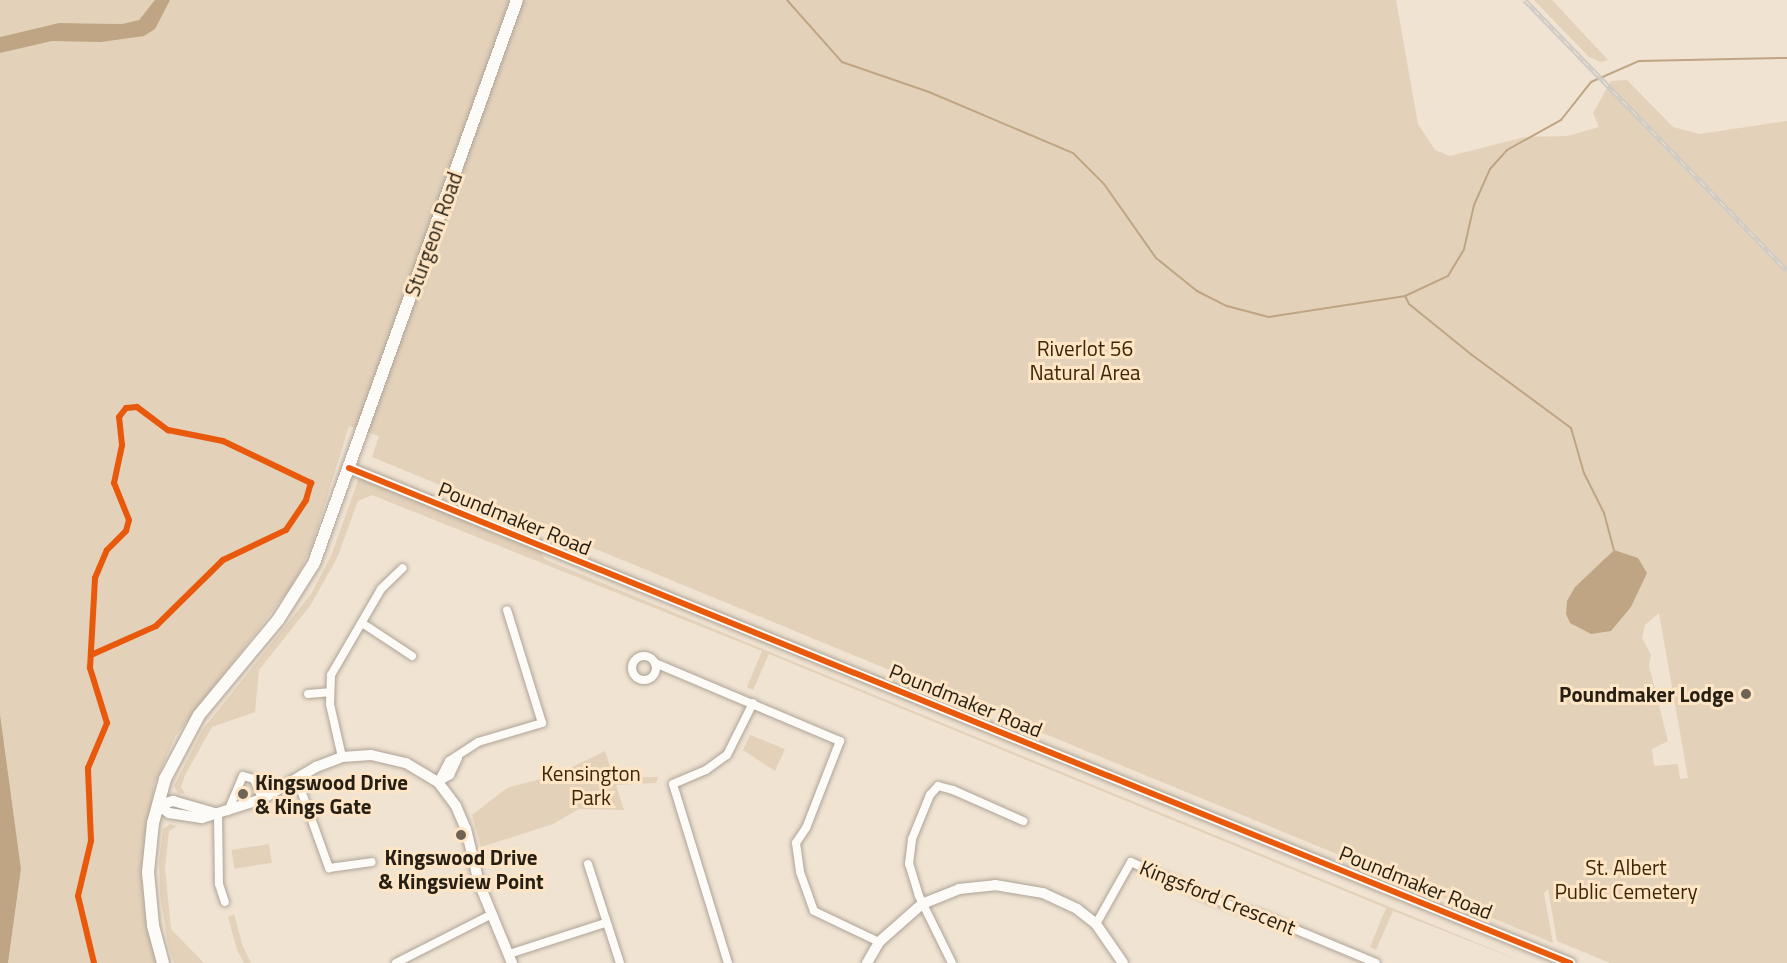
<!DOCTYPE html>
<html>
<head>
<meta charset="utf-8">
<style>
	body { margin:0 }
	#map { position:relative; width:1787px; height:963px; overflow:hidden; background:#f0e3d2; font-family:"Titillium Web",sans-serif }
	div>[style] { position:absolute }
	[style*='--x'] { left:calc(var(--x)*1px); top:calc(var(--y)*1px); width:calc(var(--w)*1px); rotate:calc(var(--a)*1deg) }
	.green>* { inset:0; background:#e3d1ba; transform-origin:0 0 }
	.water>* { inset:0; background:#bfa583 }
	.stream>* { height:2px; margin:-1px; padding:0 1px; transform-origin:1px; border-radius:1px; background:#bfa583 }
	.roads { filter:drop-shadow(0 0 2px #aea497) drop-shadow(0 0 2px #aea497) }
	.minor>* { height:8px; margin:-4px; padding:0 4px; transform-origin:4px; border-radius:4px; background:#fdfbf8 }
	.minor>.ring { margin:-4px; padding:0; box-sizing:content-box; background:none; border:8px solid #fdfbf8; border-radius:50% }
	.tertiary>* { height:10px; margin:-5px; padding:0 5px; transform-origin:5px; border-radius:5px; background:#fdfbf8 }
	.secondary>* { height:12px; margin:-6px; padding:0 6px; transform-origin:6px; border-radius:6px; background:#fdfbf8 }
	.rail>* { height:4.5px; margin-top:-2.25px; transform-origin:0; background:repeating-linear-gradient(90deg,#fde5c5 0 7px,#cfcbc6 0 14px); box-sizing:border-box; border-block:2px solid #cfcbc6 }
	.cycleway>* { height:6px; margin:-3px; padding:0 3px; transform-origin:3px; border-radius:3px; background:#e8590c }
	.dots>* { width:16px; height:16px; translate:-50% -50%; box-sizing:border-box; border:3px solid #fde5c5; border-radius:50% }
	span { translate:-50% -50%; white-space:nowrap; text-align:center; line-height:1.15; -webkit-text-stroke:6px #fde5c5; paint-order:stroke }
	.street-label { font-size:21px; color:#271f13 }
	.park-label { font-size:21px; color:#3d2703 }
	.poi-label { font-size:21px; color:#271f13; font-weight:700 }
	.right { translate:-100% -50%; text-align:right }
	.left { translate:0 -50%; text-align:left }
</style>
</head>
<body>
<div id="map">
	<div class="green">
		<i style="clip-path:polygon(evenodd,0 0,1396px 0,1418px 124px,1435px 150px,1450px 156px,1525px 137px,1568px 136px,1599px 127px,1593px 113px,1611px 81px,1627px 80px,1673px 127px,1700px 134px,1787px 121px,1787px 963px,1610px 963px,1557px 941px,1548px 889px,1544px 893px,1553px 943px,372px 457px,379px 436px,349px 426px,312px 546px,294px 583px,175px 737px,154px 785px,143px 875px,157px 963px,8px 963px,21px 869px,0 714px,0 53px,72px 31px,140px 25px,153px 4px,139px 20px,122px 24px,59px 23px,0 37px,0 0,1614px 550px,1566px 614px,1575px 587px,1614px 550px,0 0,1659px 613px,1688px 778px,1687px 778px,1680px 779px,1678px 764px,1654px 766px,1652px 749px,1668px 741px,1649px 666px,1651px 655px,1642px 638px,1645px 625px,1659px 613px)"></i>
		<i style="clip-path:polygon(1534px 0,1552px 0,1608px 60px,1601px 62px,1589px 57px)"></i>
		<i style="clip-path:polygon(360px 475px,541px 550px,544px 559px,1526px 963px,1393px 911px,1376px 950px,1370px 947px,1386px 908px,769px 654px,753px 690px,747px 687px,762px 651px,372px 495px,358px 501px,337px 558px,310px 606px,259px 670px,255px 712px,212px 727px,185px 775px,181px 787px,185px 794px,178px 793px,174px 786px,203px 729px,311px 594px,331px 556px)"></i>
		<i style="clip-path:polygon(750px 735px,785px 749px,775px 771px,743px 750px)"></i>
		<i style="clip-path:polygon(605px 751px,614px 778px,658px 777px,656px 783px,616px 785px,624px 810px,579px 809px,553px 824px,481px 847px,472px 815px,507px 788px,558px 774px)"></i>
		<i style="clip-path:polygon(170px 824px,177px 826px,169px 831px,165px 868px,171px 929px,204px 963px,174px 963px,168px 944px,160px 895px,159px 862px,163px 829px)"></i>
		<i style="left:269px;top:844px;width:19px;height:38px;rotate:81deg"></i>
		<i style="clip-path:polygon(234px 914px,243px 947px,251px 963px,244px 963px,237px 950px,228px 917px)"></i>
	</div>
	<div class="water">
		<i style="clip-path:polygon(155px 0,170px 0,155px 29px,144px 36px,101px 42px,52px 41px,0 53px,0 37px,59px 23px,122px 24px,139px 20px)"></i>
		<i style="clip-path:polygon(1614px 550px,1638px 558px,1647px 573px,1631px 607px,1611px 631px,1591px 634px,1570px 623px,1566px 614px,1567px 601px,1575px 587px)"></i>
		<i style="clip-path:polygon(0 714px,21px 869px,8px 963px,0 963px)"></i>
	</div>
	<div class="stream">
		<i style="--x:787;--y:0;--w:83;--a:48.4"></i>
		<i style="--x:842;--y:62;--w:92;--a:19"></i>
		<i style="--x:929;--y:92;--w:156;--a:23"></i>
		<i style="--x:1073;--y:153;--w:44;--a:45"></i>
		<i style="--x:1104;--y:184;--w:90;--a:54.9"></i>
		<i style="--x:1156;--y:258;--w:53;--a:38.8"></i>
		<i style="--x:1197;--y:291;--w:34;--a:27"></i>
		<i style="--x:1227;--y:306;--w:43;--a:14.7"></i>
		<i style="--x:1269;--y:317;--w:138;--a:-8.8"></i>
		<i style="--x:1405;--y:296;--w:47;--a:-24.9"></i>
		<i style="--x:1448;--y:276;--w:31;--a:-59"></i>
		<i style="--x:1464;--y:249;--w:45;--a:-77.2"></i>
		<i style="--x:1474;--y:205;--w:39;--a:-66"></i>
		<i style="--x:1490;--y:169;--w:25;--a:-48"></i>
		<i style="--x:1507;--y:150;--w:62;--a:-29.1"></i>
		<i style="--x:1561;--y:120;--w:48;--a:-51.7"></i>
		<i style="--x:1591;--y:82;--w:52;--a:-23.6"></i>
		<i style="--x:1639;--y:61;--w:148;--a:-1.2"></i>
		<i style="--x:1405;--y:296;--w:9;--a:63"></i>
		<i style="--x:1409;--y:304;--w:81;--a:39"></i>
		<i style="--x:1472;--y:355;--w:123;--a:36.4"></i>
		<i style="--x:1571;--y:428;--w:47;--a:73.9"></i>
		<i style="--x:1584;--y:473;--w:45;--a:63.4"></i>
		<i style="--x:1604;--y:513;--w:38;--a:75"></i>
	</div>
	<div class="roads">
		<div class="minor">
			<i style="--x:362;--y:623;--w:60;--a:33.4"></i>
			<i class="ring" style="left:632px;top:656px;width:16px;height:16px"></i>
			<i style="--x:655;--y:663;--w:201;--a:22.9"></i>
			<i style="--x:840;--y:741;--w:93;--a:111.3"></i>
			<i style="--x:806;--y:828;--w:18;--a:124"></i>
			<i style="--x:796;--y:843;--w:29;--a:82"></i>
			<i style="--x:800;--y:872;--w:41;--a:70.3"></i>
			<i style="--x:814;--y:911;--w:72;--a:25.5"></i>
			<i style="--x:308;--y:694;--w:21;--a:-5"></i>
			<i style="--x:342;--y:757;--w:54;--a:-102.8"></i>
			<i style="--x:330;--y:704;--w:29;--a:-88"></i>
			<i style="--x:331;--y:675;--w:99;--a:-59.8"></i>
			<i style="--x:381;--y:589;--w:30;--a:-44"></i>
			<i style="--x:297;--y:779;--w:95;--a:70.2"></i>
			<i style="--x:329;--y:868;--w:43;--a:-7.9"></i>
			<i style="--x:438;--y:782;--w:24;--a:-62"></i>
			<i style="--x:449;--y:761;--w:35;--a:-33"></i>
			<i style="--x:478;--y:742;--w:67;--a:-16.5"></i>
			<i style="--x:542;--y:723;--w:118;--a:-107.2"></i>
			<i style="--x:438;--y:782;--w:14;--a:-30"></i>
			<i style="--x:450;--y:775;--w:19;--a:-65"></i>
			<i style="--x:228;--y:811;--w:38;--a:-67"></i>
			<i style="--x:243;--y:776;--w:11;--a:15"></i>
			<i style="--x:254;--y:779;--w:22;--a:68"></i>
			<i style="--x:218;--y:814;--w:70;--a:89.2"></i>
			<i style="--x:219;--y:884;--w:19;--a:72"></i>
			<i style="--x:588;--y:864;--w:104;--a:72.1"></i>
			<i style="--x:1096;--y:924;--w:71;--a:-60.6"></i>
			<i style="--x:1131;--y:862;--w:89;--a:24.6"></i>
			<i style="--x:1212;--y:899;--w:54;--a:18.4"></i>
			<i style="--x:1263;--y:916;--w:122;--a:22.6"></i>
			<i style="--x:509;--y:954;--w:101;--a:-17.9"></i>
			<i style="--x:396;--y:963;--w:108;--a:-27"></i>
			<i style="--x:728;--y:963;--w:187;--a:-107.1"></i>
			<i style="--x:673;--y:784;--w:36;--a:-23"></i>
			<i style="--x:706;--y:770;--w:26;--a:-36"></i>
			<i style="--x:727;--y:755;--w:58;--a:-63.4"></i>
			<i style="--x:952;--y:963;--w:75;--a:-116.2"></i>
			<i style="--x:919;--y:896;--w:34;--a:-107"></i>
			<i style="--x:909;--y:864;--w:25;--a:-83"></i>
			<i style="--x:912;--y:839;--w:48;--a:-67.8"></i>
			<i style="--x:930;--y:795;--w:12;--a:-48"></i>
			<i style="--x:938;--y:786;--w:16;--a:15"></i>
			<i style="--x:953;--y:790;--w:77;--a:23.9"></i>
		</div>
		<div class="tertiary">
			<i style="--x:349;--y:468;--w:1318;--a:22.07"></i>
			<i style="--x:158;--y:805;--w:14;--a:36"></i>
			<i style="--x:169;--y:813;--w:33;--a:9"></i>
			<i style="--x:202;--y:818;--w:63;--a:-17.6"></i>
			<i style="--x:262;--y:799;--w:63;--a:-30.7"></i>
			<i style="--x:316;--y:767;--w:28;--a:-21"></i>
			<i style="--x:342;--y:757;--w:29;--a:-4"></i>
			<i style="--x:371;--y:755;--w:36;--a:13"></i>
			<i style="--x:406;--y:763;--w:37;--a:31"></i>
			<i style="--x:438;--y:782;--w:30;--a:53"></i>
			<i style="--x:456;--y:806;--w:25;--a:67"></i>
			<i style="--x:466;--y:829;--w:56;--a:76.5"></i>
			<i style="--x:479;--y:883;--w:87;--a:67.6"></i>
			<i style="--x:158;--y:805;--w:16;--a:-15"></i>
			<i style="--x:173;--y:801;--w:47;--a:16.1"></i>
			<i style="--x:867;--y:963;--w:24;--a:-60"></i>
			<i style="--x:879;--y:942;--w:57;--a:-41.5"></i>
			<i style="--x:922;--y:904;--w:40;--a:-22"></i>
			<i style="--x:959;--y:889;--w:36;--a:-6"></i>
			<i style="--x:995;--y:885;--w:49;--a:9.5"></i>
			<i style="--x:1043;--y:893;--w:38;--a:25"></i>
			<i style="--x:1077;--y:909;--w:24;--a:38"></i>
			<i style="--x:1096;--y:924;--w:47;--a:55.3"></i>
		</div>
		<div class="secondary">
			<i style="--x:163;--y:963;--w:39;--a:-105"></i>
			<i style="--x:153;--y:925;--w:53;--a:-95.4"></i>
			<i style="--x:148;--y:872;--w:49;--a:-84.2"></i>
			<i style="--x:153;--y:823;--w:46;--a:-74.7"></i>
			<i style="--x:165;--y:779;--w:72;--a:-62"></i>
			<i style="--x:199;--y:715;--w:124;--a:-50.3"></i>
			<i style="--x:278;--y:620;--w:67;--a:-57.7"></i>
			<i style="--x:314;--y:563;--w:598;--a:-70.17"></i>
		</div>
	</div>
	<div class="rail">
		<i style="--x:1525;--y:0;--w:376;--a:45.9"></i>
	</div>
	<div class="cycleway">
		<i style="--x:349;--y:468;--w:1318;--a:22.07"></i>
		<i style="--x:91;--y:655;--w:71;--a:-24"></i>
		<i style="--x:156;--y:626;--w:94;--a:-44.6"></i>
		<i style="--x:223;--y:560;--w:70;--a:-25.5"></i>
		<i style="--x:286;--y:530;--w:36;--a:-56"></i>
		<i style="--x:306;--y:500;--w:18;--a:-74"></i>
		<i style="--x:94;--y:963;--w:69;--a:-103.4"></i>
		<i style="--x:78;--y:896;--w:57;--a:-76.7"></i>
		<i style="--x:91;--y:841;--w:73;--a:-92.4"></i>
		<i style="--x:88;--y:768;--w:49;--a:-67.1"></i>
		<i style="--x:107;--y:723;--w:58;--a:-107.2"></i>
		<i style="--x:90;--y:668;--w:90;--a:-86.8"></i>
		<i style="--x:95;--y:578;--w:30;--a:-67"></i>
		<i style="--x:107;--y:550;--w:27;--a:-45"></i>
		<i style="--x:126;--y:531;--w:11;--a:-75"></i>
		<i style="--x:129;--y:520;--w:40;--a:-112"></i>
		<i style="--x:114;--y:483;--w:39;--a:-78"></i>
		<i style="--x:122;--y:445;--w:28;--a:-96"></i>
		<i style="--x:119;--y:417;--w:11;--a:-52"></i>
		<i style="--x:126;--y:408;--w:11;--a:-5"></i>
		<i style="--x:137;--y:407;--w:39;--a:37"></i>
		<i style="--x:168;--y:430;--w:56;--a:11.3"></i>
		<i style="--x:223;--y:441;--w:98;--a:25.5"></i>
	</div>
	<div class="dots">
		<i style="left:1746px;top:694px;background:#6d6456"></i>
		<i style="left:243px;top:794px;background:#6d6456"></i>
		<i style="left:461px;top:835px;background:#6d6456"></i>
	</div>
	<div class="street-label">
		<span style="left:433px;top:234px;rotate:-70deg">Sturgeon Road</span>
		<span style="left:515px;top:518px;rotate:22deg">Poundmaker Road</span>
		<span style="left:966px;top:700px;rotate:22deg">Poundmaker Road</span>
		<span style="left:1416px;top:882px;rotate:22deg">Poundmaker Road</span>
		<span style="left:1218px;top:897px;rotate:22deg">Kingsford Crescent</span>
	</div>
	<div class="park-label">
		<span style="left:1085px;top:360px">Riverlot 56<br>Natural Area</span>
		<span style="left:591px;top:785px">Kensington<br>Park</span>
		<span style="left:1626px;top:879px">St. Albert<br>Public Cemetery</span>
	</div>
	<div class="poi-label">
		<span class="right" style="left:1734px;top:694px">Poundmaker Lodge</span>
		<span class="left" style="left:255px;top:794px">Kingswood Drive<br>&amp; Kings Gate</span>
		<span style="left:461px;top:869px">Kingswood Drive<br>&amp; Kingsview Point</span>
	</div>
</div>
</body>
</html>
